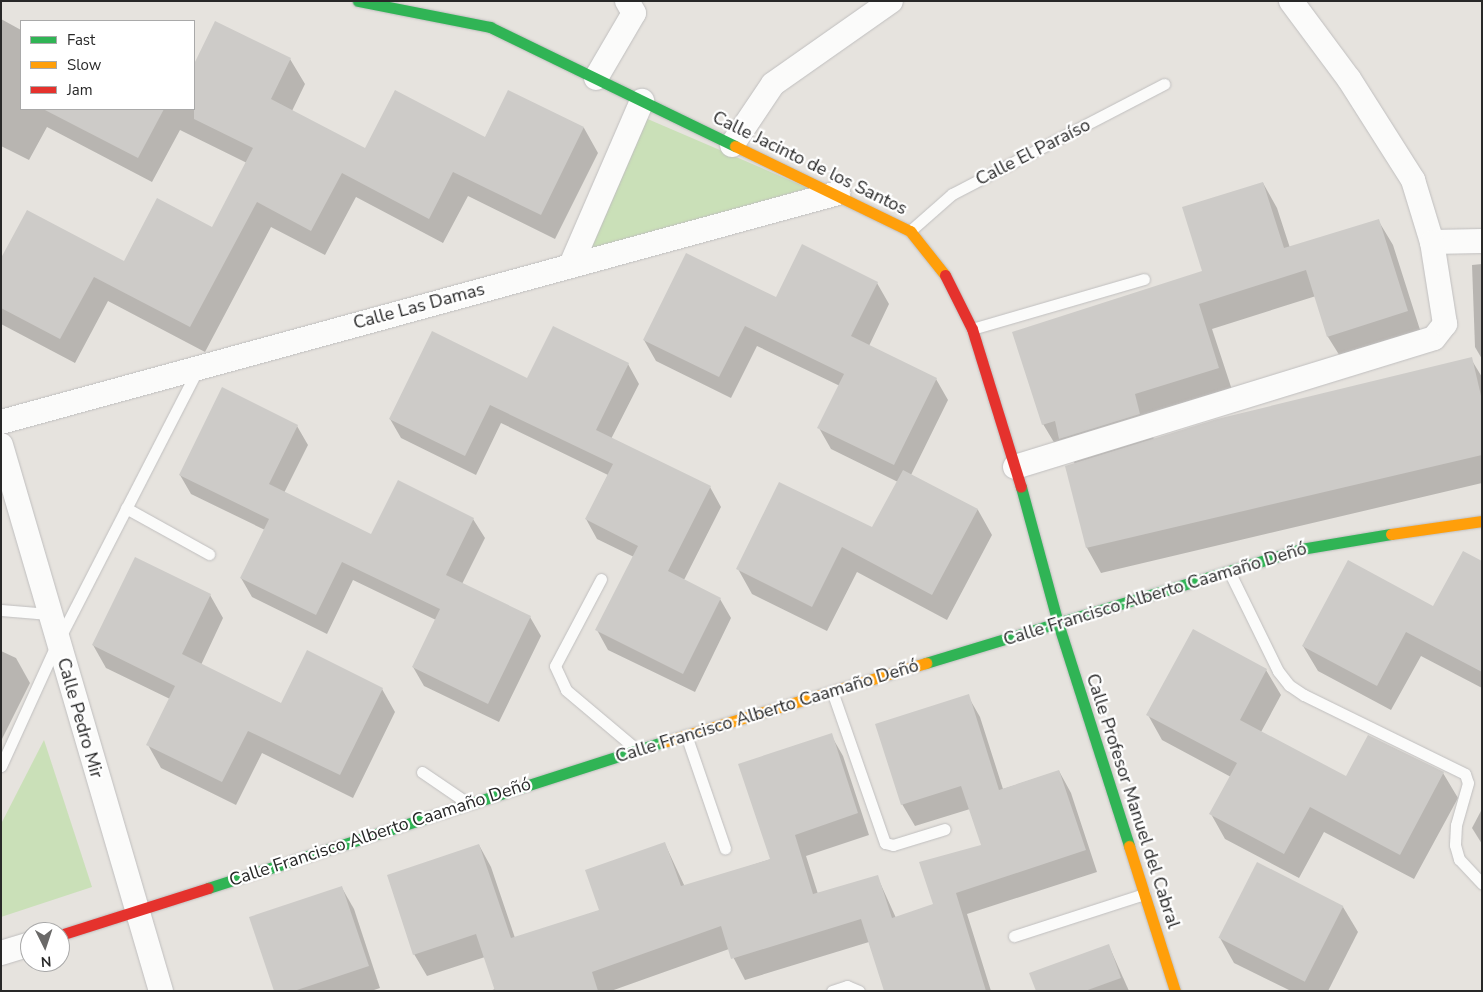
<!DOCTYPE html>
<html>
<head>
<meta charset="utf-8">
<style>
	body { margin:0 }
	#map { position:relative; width:1483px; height:992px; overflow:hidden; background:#e6e3de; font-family:"Nunito Sans",sans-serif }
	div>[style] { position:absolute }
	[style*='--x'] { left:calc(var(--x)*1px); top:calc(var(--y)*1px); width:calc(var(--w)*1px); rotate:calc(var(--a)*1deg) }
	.green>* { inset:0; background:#cae0b8 }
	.shadow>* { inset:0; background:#0003 }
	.building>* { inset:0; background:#cdcbc8; transform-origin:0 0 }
	.roads { filter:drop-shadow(0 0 1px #c0bfbf) drop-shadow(0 0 1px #c0bfbf) }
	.lane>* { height:11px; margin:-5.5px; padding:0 5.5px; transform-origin:5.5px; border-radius:5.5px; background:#fbfbfa }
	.street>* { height:24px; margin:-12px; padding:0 12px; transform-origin:12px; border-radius:12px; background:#fbfbfa }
	.fast>* { height:11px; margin:-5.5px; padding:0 5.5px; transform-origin:5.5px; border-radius:5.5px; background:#30b455 }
	.slow>* { height:11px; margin:-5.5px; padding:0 5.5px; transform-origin:5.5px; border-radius:5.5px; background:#ff9f0a }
	.jam>* { height:11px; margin:-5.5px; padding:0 5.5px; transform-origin:5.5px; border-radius:5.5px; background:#e5322d }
	span { translate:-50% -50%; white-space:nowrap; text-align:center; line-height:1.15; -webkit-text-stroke:4.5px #fff; paint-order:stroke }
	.street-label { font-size:18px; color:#282828 }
	.frame { position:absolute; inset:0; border:2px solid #282828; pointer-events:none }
	.legend { position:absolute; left:20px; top:20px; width:175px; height:90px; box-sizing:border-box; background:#fff; border:1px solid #a9a9a9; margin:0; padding:6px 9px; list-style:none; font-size:15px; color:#282828 }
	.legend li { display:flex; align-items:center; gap:10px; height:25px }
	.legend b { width:25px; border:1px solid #a9a9a9 }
	.north { position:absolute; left:20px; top:922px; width:50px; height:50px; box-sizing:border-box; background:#fff; border:1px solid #a9a9a9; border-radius:50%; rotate:176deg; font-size:14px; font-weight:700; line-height:20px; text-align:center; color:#282828 }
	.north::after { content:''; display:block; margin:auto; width:18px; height:22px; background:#6a6968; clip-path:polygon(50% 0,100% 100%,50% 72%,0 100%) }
</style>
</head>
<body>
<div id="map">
	<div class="green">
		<i style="clip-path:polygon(643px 117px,808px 188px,588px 252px)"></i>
		<i style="clip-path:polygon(44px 740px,92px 887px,1px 917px,1px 824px)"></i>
	</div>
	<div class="shadow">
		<i style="clip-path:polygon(1px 19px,21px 30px,21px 109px,194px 109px,194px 66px,215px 23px,290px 59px,305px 84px,292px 111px,365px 149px,485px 138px,509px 92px,584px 128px,598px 153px,555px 239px,468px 196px,443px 243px,356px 197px,325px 255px,271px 227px,205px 352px,108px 301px,75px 363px,1px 324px,1px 262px,124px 263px,213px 229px,247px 163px,180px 130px,152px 182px,47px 127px,29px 160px,1px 146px)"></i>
		<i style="clip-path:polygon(1263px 183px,1277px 208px,1290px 248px,1378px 220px,1393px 245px,1422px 336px,1343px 361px,1328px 337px,1316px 296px,1212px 329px,1233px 393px,1148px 419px,1154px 440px,1471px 359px,1482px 377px,1482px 483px,1101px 573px,1087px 548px,1067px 467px,1075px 464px,1065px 447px,1058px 449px,1043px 424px,1204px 272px)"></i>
		<i style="clip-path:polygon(1482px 264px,1482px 359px,1475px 347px,1472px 265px)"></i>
		<i style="clip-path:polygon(877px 283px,889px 304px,869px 346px,936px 379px,948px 400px,911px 475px,978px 510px,992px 535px,947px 620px,857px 572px,827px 631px,752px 594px,738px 569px,873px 529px,898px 482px,831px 449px,819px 428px,840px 386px,757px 346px,731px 398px,656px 361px,644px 340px,776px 298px)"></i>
		<i style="clip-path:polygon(628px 364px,639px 384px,611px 439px,710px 487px,721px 507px,684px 580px,720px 599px,731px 618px,695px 692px,608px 650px,597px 630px,634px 557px,597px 539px,586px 519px,608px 475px,501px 423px,476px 475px,401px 438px,390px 419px,527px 380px)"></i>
		<i style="clip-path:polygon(297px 426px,308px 445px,284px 493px,372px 536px,473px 519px,485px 538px,462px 584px,530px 617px,541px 636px,499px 722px,424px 686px,413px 667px,436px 620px,353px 580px,327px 634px,252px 597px,241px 578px,265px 530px,191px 494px,180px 475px)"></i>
		<i style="clip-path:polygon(1482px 562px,1482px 688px,1421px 656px,1391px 710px,1318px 671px,1303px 646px,1434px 607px)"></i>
		<i style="clip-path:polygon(210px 595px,223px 618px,201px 665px,282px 704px,382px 689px,395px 712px,353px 798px,262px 753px,236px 805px,161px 768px,148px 745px,170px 699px,106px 668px,93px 645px)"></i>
		<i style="clip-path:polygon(1px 651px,16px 658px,30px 683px,1px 741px)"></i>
		<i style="clip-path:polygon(1266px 670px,1281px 695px,1261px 732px,1346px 778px,1443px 773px,1458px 798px,1414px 879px,1324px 832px,1299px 878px,1225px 839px,1211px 814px,1231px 777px,1162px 740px,1148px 715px)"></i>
		<i style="clip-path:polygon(968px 696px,980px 717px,1003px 789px,1059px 771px,1071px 793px,1097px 872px,967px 914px,991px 991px,885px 991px,869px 942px,745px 980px,729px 949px,611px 991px,490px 991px,495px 989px,485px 957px,427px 976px,414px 954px,479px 845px,491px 867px,515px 938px,601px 910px,665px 844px,685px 887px,771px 859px,831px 735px,843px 756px,869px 835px,806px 856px,818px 894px,877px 876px,896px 918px,934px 905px,983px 846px,970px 809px,915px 826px,902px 804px)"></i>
		<i style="clip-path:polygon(1482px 809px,1482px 844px,1472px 828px)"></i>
		<i style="clip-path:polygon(342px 888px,354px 909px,380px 988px,371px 991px,275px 991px)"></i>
		<i style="clip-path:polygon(1343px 907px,1358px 932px,1328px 991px,1291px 991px,1234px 963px,1220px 938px)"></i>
		<i style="clip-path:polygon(1109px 946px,1129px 991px,1037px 991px)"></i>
	</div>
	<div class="building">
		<i style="clip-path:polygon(215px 21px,291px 58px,271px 99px,365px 148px,395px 90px,485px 137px,508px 90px,584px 127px,541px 215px,453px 172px,429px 219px,342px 173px,311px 231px,257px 202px,190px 327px,94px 277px,60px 339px,1px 308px,1px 258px,27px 210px,124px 261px,157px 198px,212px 227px,253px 148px,194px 119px,194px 64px)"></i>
		<i style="clip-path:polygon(43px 109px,164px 109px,138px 158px)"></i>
		<i style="clip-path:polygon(1263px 182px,1284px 248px,1379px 219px,1408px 311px,1327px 337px,1306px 270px,1199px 304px,1219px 368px,1135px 394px,1140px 414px,1059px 439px,1055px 421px,1042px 425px,1012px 332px,1202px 271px,1182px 207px)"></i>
		<i style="clip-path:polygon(802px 244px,878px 282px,851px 336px,937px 378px,894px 465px,817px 428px,844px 374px,745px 326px,719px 377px,643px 340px,686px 253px,776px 297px)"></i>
		<i style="clip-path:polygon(553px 326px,629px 363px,596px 430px,711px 486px,668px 571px,721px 598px,683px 674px,595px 630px,638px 546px,585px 519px,613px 464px,490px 405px,465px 456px,389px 419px,432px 331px,527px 378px)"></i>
		<i style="clip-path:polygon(1472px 357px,1482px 400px,1482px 455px,1086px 548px,1065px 466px,1217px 419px)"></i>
		<i style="clip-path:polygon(222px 387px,298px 425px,269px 484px,371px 534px,398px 480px,474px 518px,446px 575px,531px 616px,488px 704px,412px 667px,440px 609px,342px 562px,316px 615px,240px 578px,269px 519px,179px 475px)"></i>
		<i style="clip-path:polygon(903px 470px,978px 509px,932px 595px,842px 547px,812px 607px,736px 569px,779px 482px,872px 527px)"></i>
		<i style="clip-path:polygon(1463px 551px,1482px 561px,1482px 672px,1406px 632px,1377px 686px,1302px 646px,1348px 560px,1433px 606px)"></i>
		<i style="clip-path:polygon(135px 557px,211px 594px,182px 654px,281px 703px,307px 650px,383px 688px,340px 775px,248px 731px,222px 782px,146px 745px,175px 686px,92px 645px)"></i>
		<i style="clip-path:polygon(1193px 629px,1267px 669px,1240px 720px,1346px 776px,1368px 735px,1444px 772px,1400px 855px,1310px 807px,1284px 854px,1209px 814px,1237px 763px,1146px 715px)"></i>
		<i style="clip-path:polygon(969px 694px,999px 790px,1059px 770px,1086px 850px,956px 893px,986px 991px,884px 991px,861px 919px,731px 959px,721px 926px,592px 972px,598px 991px,495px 991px,476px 934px,413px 955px,387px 875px,479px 844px,511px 938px,599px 910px,585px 870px,665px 842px,681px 886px,764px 861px,770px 859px,738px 764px,832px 733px,858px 813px,795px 835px,813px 894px,878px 875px,892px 918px,933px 904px,919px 862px,981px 845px,961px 786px,901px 805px,875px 724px)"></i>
		<i style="left:1257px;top:862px;width:97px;height:85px;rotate:27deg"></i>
		<i style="clip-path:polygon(342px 886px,369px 966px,294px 991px,274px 991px,249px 917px)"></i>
		<i style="clip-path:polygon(1109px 944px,1121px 978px,1085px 991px,1036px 991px,1029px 973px)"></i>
	</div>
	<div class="roads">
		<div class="lane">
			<i style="--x:910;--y:231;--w:56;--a:-41.4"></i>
			<i style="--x:952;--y:194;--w:239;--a:-27.4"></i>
			<i style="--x:972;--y:329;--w:179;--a:-16.2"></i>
			<i style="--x:126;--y:508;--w:95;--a:29"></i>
			<i style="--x:1229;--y:571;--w:111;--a:63.9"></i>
			<i style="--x:1278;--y:671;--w:18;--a:52"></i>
			<i style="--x:1289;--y:685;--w:18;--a:34"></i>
			<i style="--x:1304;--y:695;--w:179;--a:26.1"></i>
			<i style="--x:1465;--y:774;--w:9;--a:72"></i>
			<i style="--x:1468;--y:783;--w:44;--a:105.9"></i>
			<i style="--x:1456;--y:825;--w:20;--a:93"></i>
			<i style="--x:1455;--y:845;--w:15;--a:74"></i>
			<i style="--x:1459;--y:859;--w:34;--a:47"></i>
			<i style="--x:601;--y:579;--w:98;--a:117.9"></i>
			<i style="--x:555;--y:666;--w:26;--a:65"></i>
			<i style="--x:566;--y:690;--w:92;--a:40.1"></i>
			<i style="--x:1;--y:610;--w:48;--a:4.8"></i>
			<i style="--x:832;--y:691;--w:161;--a:70.8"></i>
			<i style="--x:885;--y:843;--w:8;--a:14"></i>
			<i style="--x:893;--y:845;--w:54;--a:-17.1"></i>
			<i style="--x:686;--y:735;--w:120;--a:71"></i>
			<i style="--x:1;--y:766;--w:137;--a:-65.5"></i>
			<i style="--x:58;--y:641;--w:306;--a:-62.8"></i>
			<i style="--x:422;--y:772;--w:53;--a:34.3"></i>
			<i style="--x:1014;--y:936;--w:137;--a:-17.9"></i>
			<i style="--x:832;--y:991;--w:16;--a:-18"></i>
			<i style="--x:847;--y:986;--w:13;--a:23"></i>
		</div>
		<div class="street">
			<i style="--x:1291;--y:1;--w:97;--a:53.4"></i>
			<i style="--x:1349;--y:79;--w:120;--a:57.6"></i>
			<i style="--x:1413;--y:180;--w:65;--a:73"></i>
			<i style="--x:1432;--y:242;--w:50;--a:-1.1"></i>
			<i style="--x:596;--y:78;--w:75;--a:-59.7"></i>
			<i style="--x:634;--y:13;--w:14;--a:-120"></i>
			<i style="--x:732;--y:145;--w:73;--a:-56.1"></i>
			<i style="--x:773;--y:84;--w:144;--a:-35.1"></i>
			<i style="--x:571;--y:265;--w:179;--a:-66.6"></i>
			<i style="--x:1;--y:422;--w:868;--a:-15.3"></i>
			<i style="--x:1;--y:445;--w:569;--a:73.67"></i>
			<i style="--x:1015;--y:467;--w:438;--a:-17.1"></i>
			<i style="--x:1434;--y:338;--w:18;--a:-52"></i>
			<i style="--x:1445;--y:324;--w:83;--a:-99"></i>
			<i style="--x:1;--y:953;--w:30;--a:-17"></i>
		</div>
		<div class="fast">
			<i style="--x:358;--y:1;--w:135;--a:11.1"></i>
			<i style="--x:490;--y:27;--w:272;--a:25.9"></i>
			<i style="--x:1021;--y:487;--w:141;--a:74.8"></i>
			<i style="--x:1058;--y:623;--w:234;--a:72.3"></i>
			<i style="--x:926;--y:663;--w:392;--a:-16.9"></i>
			<i style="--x:1301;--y:549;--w:91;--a:-9.5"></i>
			<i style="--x:208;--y:888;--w:479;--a:-17.8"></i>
		</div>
		<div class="slow">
			<i style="--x:735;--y:146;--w:195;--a:25.9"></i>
			<i style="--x:910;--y:231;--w:56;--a:51.5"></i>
			<i style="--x:1391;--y:534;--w:92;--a:-8.1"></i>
			<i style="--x:664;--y:742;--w:274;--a:-16.8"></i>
			<i style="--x:1129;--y:846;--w:152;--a:72.4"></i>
		</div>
		<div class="jam">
			<i style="--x:945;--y:275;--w:60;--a:63.4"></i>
			<i style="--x:972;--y:329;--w:165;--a:72.8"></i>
			<i style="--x:60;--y:935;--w:155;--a:-17.6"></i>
		</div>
	</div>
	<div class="street-label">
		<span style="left:1033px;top:152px;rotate:-27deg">Calle El Paraíso</span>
		<span style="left:810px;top:163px;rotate:26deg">Calle Jacinto de los Santos</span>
		<span style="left:419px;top:306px;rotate:-15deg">Calle Las Damas</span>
		<span style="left:1155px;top:594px;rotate:-17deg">Calle Francisco Alberto Caamaño Deñó</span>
		<span style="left:767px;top:711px;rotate:-17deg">Calle Francisco Alberto Caamaño Deñó</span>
		<span style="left:80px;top:718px;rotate:74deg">Calle Pedro Mir</span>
		<span style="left:1133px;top:801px;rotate:72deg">Calle Profesor Manuel del Cabral</span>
		<span style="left:380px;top:832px;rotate:-18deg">Calle Francisco Alberto Caamaño Deñó</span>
	</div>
	<div class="frame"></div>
	<ul class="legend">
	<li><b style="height:6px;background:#30b455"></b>Fast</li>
	<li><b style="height:6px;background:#ff9f0a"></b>Slow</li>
	<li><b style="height:6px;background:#e5322d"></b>Jam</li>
	</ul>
	<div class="north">N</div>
</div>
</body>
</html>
